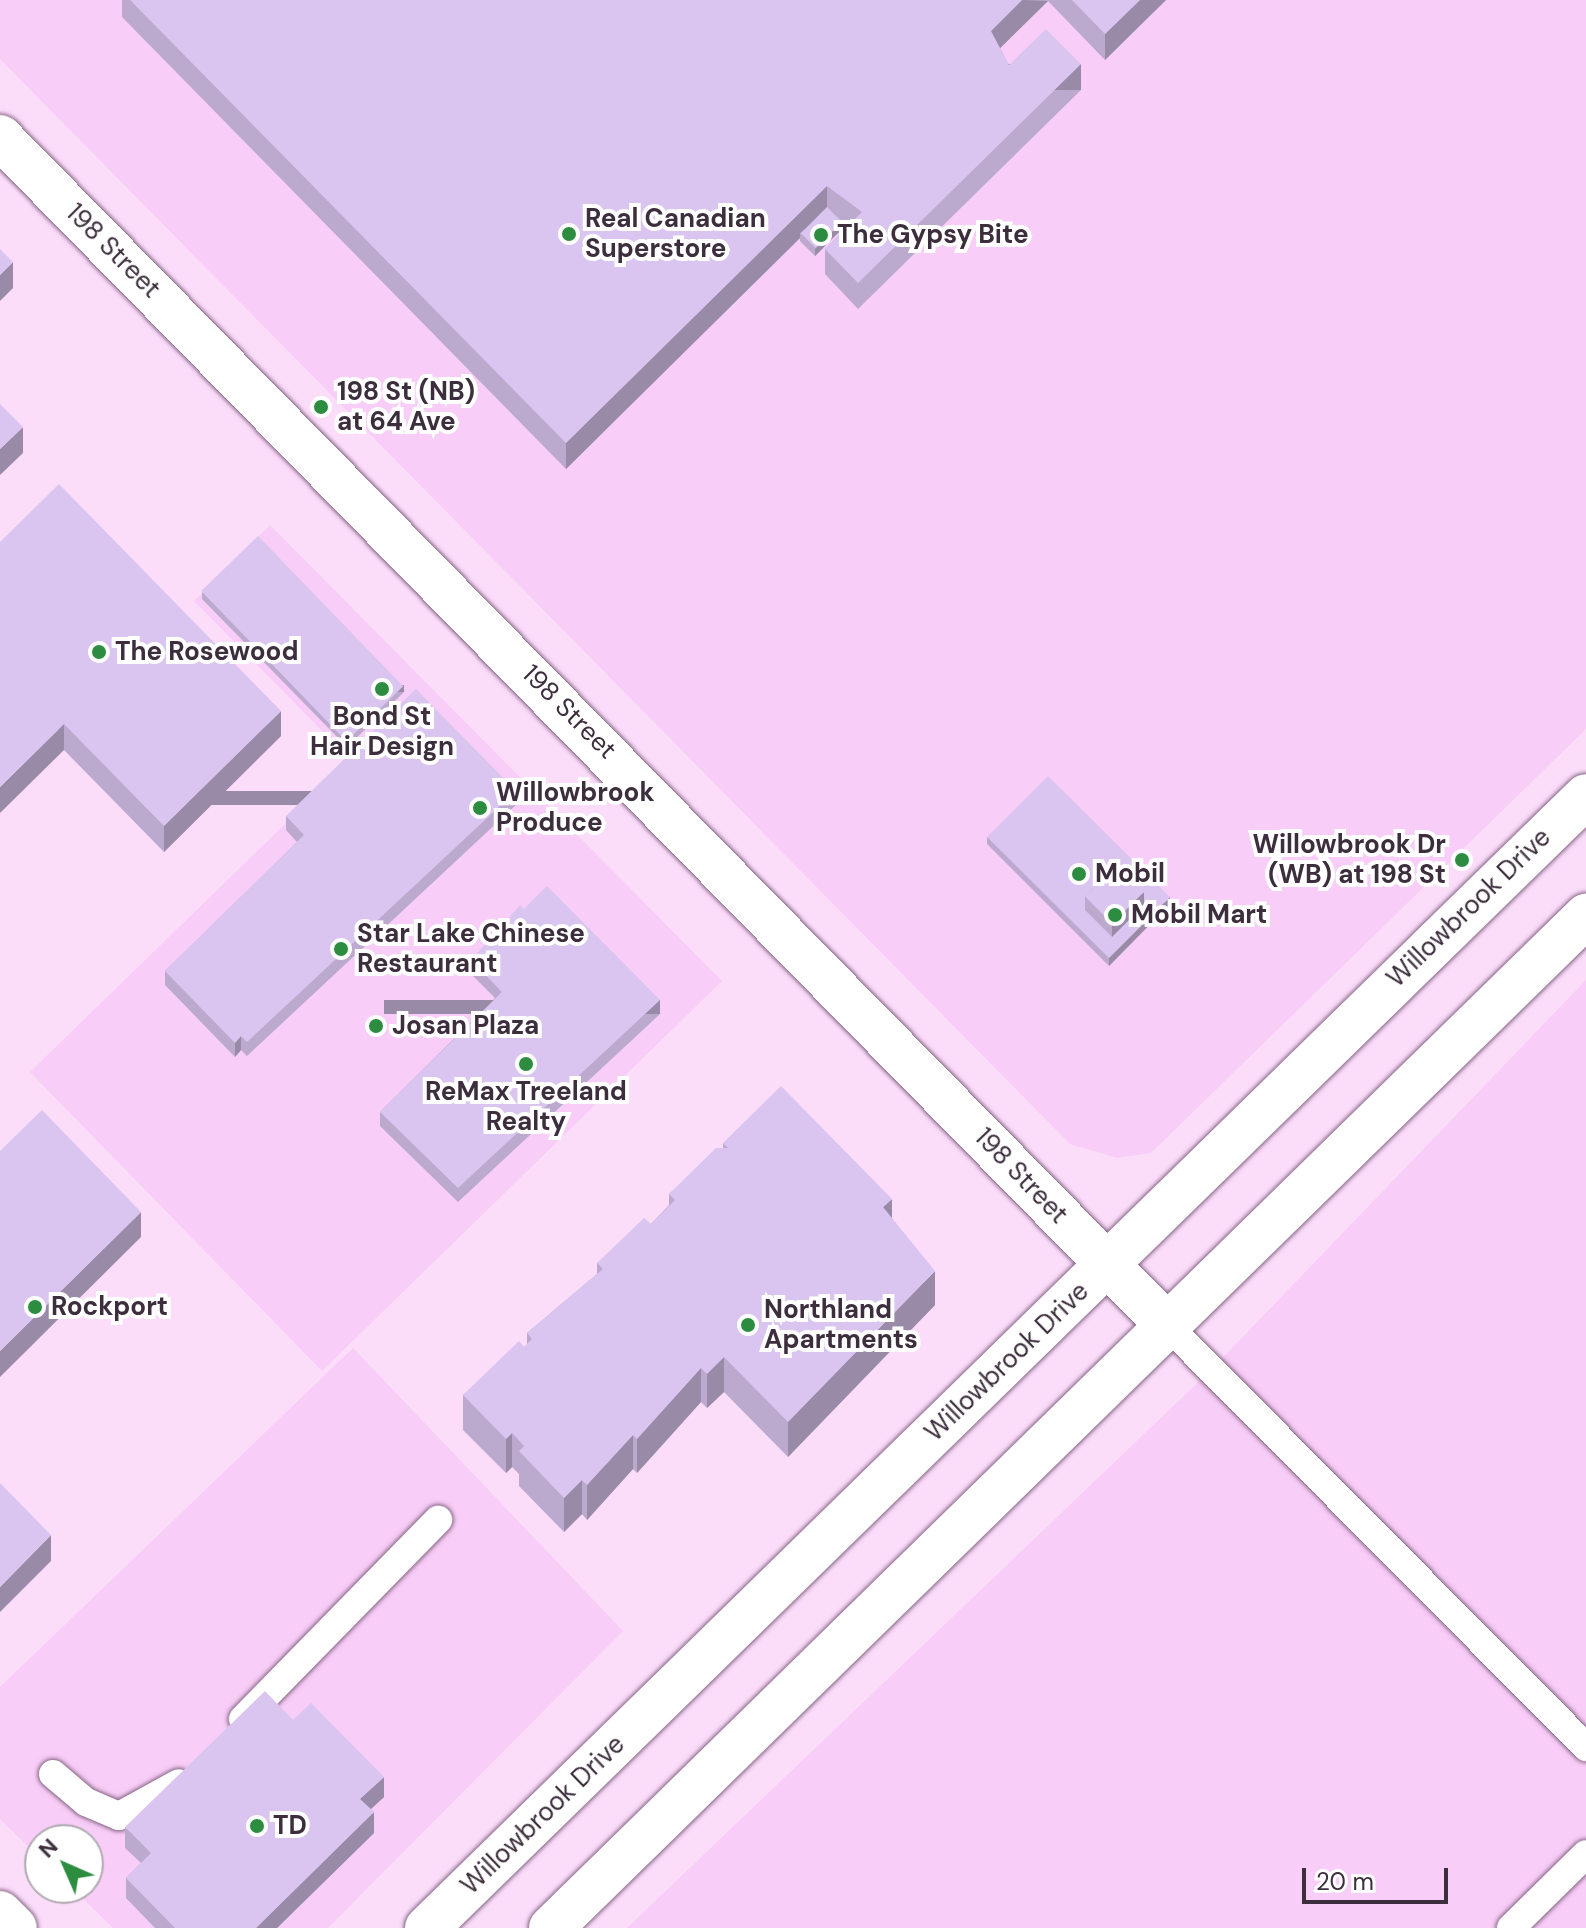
<!DOCTYPE html>
<html>
<head>
<meta charset="utf-8">
<style>
	body { margin:0 }
	#map { position:relative; width:1586px; height:1928px; overflow:hidden; background:#fbddfa; font-family:"DM Sans",sans-serif }
	div>[style] { position:absolute }
	[style*='--x'] { left:calc(var(--x)*1px); top:calc(var(--y)*1px); width:calc(var(--w)*1px); rotate:calc(var(--a)*1deg) }
	.built>* { inset:0; background:#f8cdf7 }
	.roads { filter:drop-shadow(0 0 2px #866485) drop-shadow(0 0 2px #866485) }
	.lane>* { height:28px; margin:-14px; padding:0 14px; transform-origin:14px; border-radius:14px; background:#fff }
	.secondary>* { height:44px; margin:-22px; padding:0 22px; transform-origin:22px; border-radius:22px; background:#fff }
	.wall>* { inset:0; background:#bba9ce }
	.shaded-wall>* { inset:0; background:#998aa8; transform-origin:0 0 }
	.building>* { inset:0; background:#dac5f0; transform-origin:0 0 }
	.dots>* { width:22px; height:22px; translate:-50% -50%; box-sizing:border-box; border:4px solid #fff; border-radius:50% }
	span { translate:-50% -50%; white-space:nowrap; text-align:center; line-height:1.15; -webkit-text-stroke:8px #fff; paint-order:stroke }
	.poi-label { font-size:26px; color:#3c2e3c; font-weight:700 }
	.left { translate:0 -50%; text-align:left }
	.right { translate:-100% -50%; text-align:right }
	.street-label { font-size:26px; color:#3c2e3c }
	.north { position:absolute; left:24px; top:1824px; width:80px; height:80px; box-sizing:border-box; background:#fff; border:2px solid #b1abb1; border-radius:50%; rotate:315deg; font-size:22px; font-weight:700; line-height:32px; text-align:center; color:#3c2e3c }
	.north::after { content:''; display:block; margin:auto; width:28px; height:36px; background:#2c8d40; clip-path:polygon(50% 0,100% 100%,50% 72%,0 100%) }
	.scale { position:absolute; left:1302px; top:1868px; width:146px; height:36px; box-sizing:border-box; border:4px solid #3c2e3c; border-top:0; padding-left:10px; font-size:24px; line-height:28px; white-space:nowrap; color:#3c2e3c; -webkit-text-stroke:6px #fff; paint-order:stroke }
</style>
</head>
<body>
<div id="map">
	<div class="built">
		<i style="clip-path:polygon(0 0,1586px 0,1586px 729px,1151px 1153px,1117px 1158px,1070px 1144px,0 59px)"></i>
		<i style="clip-path:polygon(270px 525px,722px 981px,322px 1371px,30px 1072px,351px 760px,194px 601px)"></i>
		<i style="clip-path:polygon(1586px 980px,1586px 1928px,627px 1928px,1211px 1370px)"></i>
		<i style="clip-path:polygon(353px 1348px,623px 1631px,328px 1928px,113px 1928px,72px 1888px,88px 1888px,88px 1840px,40px 1840px,40px 1858px,0 1819px,0 1687px)"></i>
	</div>
	<div class="roads">
		<div class="lane">
			<i style="--x:1167;--y:1325;--w:595;--a:45.2"></i>
			<i style="--x:243;--y:1719;--w:279;--a:-45.6"></i>
			<i style="--x:53;--y:1774;--w:43;--a:40.3"></i>
			<i style="--x:86;--y:1802;--w:36;--a:23"></i>
			<i style="--x:119;--y:1816;--w:68;--a:-28.8"></i>
			<i style="--x:1511;--y:1928;--w:105;--a:-44.6"></i>
		</div>
		<div class="secondary">
			<i style="--x:0;--y:137;--w:1665;--a:45.51"></i>
			<i style="--x:0;--y:1913;--w:21;--a:45"></i>
			<i style="--x:427;--y:1928;--w:1620;--a:-44.32"></i>
			<i style="--x:551;--y:1928;--w:1448;--a:-44.36"></i>
		</div>
	</div>
	<div class="wall">
		<i style="clip-path:polygon(122px 0,1166px 0,1105px 60px,1048px 1px,1000px 48px,1009px 65px,1081px 90px,858px 309px,825px 274px,825px 249px,847px 227px,842px 223px,842px 229px,815px 256px,800px 241px,800px 238px,566px 469px,122px 17px)"></i>
		<i style="clip-path:polygon(0 542px,281px 736px,164px 852px,64px 750px)"></i>
		<i style="clip-path:polygon(202px 592px,404px 692px,347px 747px,202px 599px)"></i>
		<i style="clip-path:polygon(516px 805px,247px 1056px,241px 1050px,235px 1057px,165px 985px,165px 971px,297px 842px,286px 830px,286px 816px)"></i>
		<i style="clip-path:polygon(987px 837px,1170px 904px,1109px 966px,987px 844px)"></i>
		<i style="clip-path:polygon(524px 909px,660px 1014px,458px 1202px,380px 1126px,380px 1112px,495px 998px,471px 974px,471px 960px)"></i>
		<i style="clip-path:polygon(723px 1143px,892px 1218px,935px 1305px,788px 1457px,724px 1392px,707px 1408px,701px 1402px,637px 1473px,633px 1469px,587px 1520px,582px 1514px,564px 1532px,519px 1486px,519px 1474px,512px 1467px,506px 1473px,463px 1430px,463px 1395px,524px 1347px,527px 1345px,527px 1333px,597px 1274px,597px 1263px,651px 1224px,669px 1205px,669px 1194px,723px 1148px)"></i>
		<i style="clip-path:polygon(293px 1720px,384px 1797px,371px 1809px,374px 1833px,277px 1928px,155px 1928px,126px 1898px,126px 1878px,141px 1863px,125px 1848px,125px 1827px)"></i>
	</div>
	<div class="shaded-wall">
		<i style="clip-path:polygon(1022px 0,1048px 1px,991px 57px,991px 31px)"></i>
		<i style="clip-path:polygon(1140px 0,1166px 0,1105px 60px,1105px 34px)"></i>
		<i style="left:1081px;top:64px;width:26px;height:313px;rotate:90deg"></i>
		<i style="clip-path:polygon(827px 186px,827px 212px,800px 233px,800px 238px,566px 469px,566px 443px)"></i>
		<i style="clip-path:polygon(842px 222px,842px 229px,815px 256px,815px 249px)"></i>
		<i style="clip-path:polygon(13px 262px,13px 288px,0 301px,0 275px)"></i>
		<i style="clip-path:polygon(23px 427px,23px 453px,0 475px,0 449px)"></i>
		<i style="left:404px;top:685px;width:7px;height:79px;rotate:90deg"></i>
		<i style="clip-path:polygon(281px 711px,281px 736px,164px 852px,164px 826px)"></i>
		<i style="clip-path:polygon(64px 724px,64px 750px,0 813px,0 787px)"></i>
		<i style="left:516px;top:791px;width:14px;height:368px;rotate:90deg"></i>
		<i style="clip-path:polygon(1144px 892px,1144px 912px,1112px 944px,1112px 924px)"></i>
		<i style="clip-path:polygon(1170px 897px,1170px 904px,1109px 966px,1109px 958px)"></i>
		<i style="left:660px;top:1000px;width:14px;height:276px;rotate:90deg"></i>
		<i style="clip-path:polygon(241px 1036px,241px 1050px,235px 1057px,235px 1043px)"></i>
		<i style="clip-path:polygon(892px 1199px,892px 1234px,883px 1207px)"></i>
		<i style="clip-path:polygon(141px 1212px,141px 1237px,0 1377px,0 1351px)"></i>
		<i style="clip-path:polygon(935px 1271px,935px 1305px,788px 1457px,788px 1422px)"></i>
		<i style="clip-path:polygon(724px 1357px,724px 1392px,707px 1408px,707px 1374px)"></i>
		<i style="clip-path:polygon(701px 1368px,701px 1402px,637px 1473px,637px 1439px)"></i>
		<i style="clip-path:polygon(512px 1433px,512px 1467px,506px 1473px,506px 1439px)"></i>
		<i style="clip-path:polygon(633px 1435px,633px 1469px,587px 1520px,587px 1485px)"></i>
		<i style="clip-path:polygon(582px 1480px,582px 1514px,564px 1532px,564px 1498px)"></i>
		<i style="clip-path:polygon(51px 1535px,51px 1561px,0 1612px,0 1587px)"></i>
		<i style="clip-path:polygon(384px 1777px,384px 1797px,360px 1819px,360px 1799px)"></i>
		<i style="clip-path:polygon(374px 1812px,374px 1833px,277px 1928px,256px 1928px)"></i>
	</div>
	<div class="building">
		<i style="clip-path:polygon(130px 0,1022px 0,991px 31px,1009px 65px,1046px 29px,1081px 64px,858px 283px,825px 249px,862px 212px,827px 186px,566px 443px)"></i>
		<i style="clip-path:polygon(1072px 0,1140px 0,1105px 34px)"></i>
		<i style="left:827px;top:207px;width:21px;height:37px;rotate:45deg"></i>
		<i style="clip-path:polygon(0 249px,13px 262px,0 275px)"></i>
		<i style="clip-path:polygon(0 404px,23px 427px,0 449px)"></i>
		<i style="clip-path:polygon(59px 484px,281px 711px,164px 826px,64px 724px,0 787px,0 542px)"></i>
		<i style="left:258px;top:536px;width:209px;height:79px;rotate:46deg"></i>
		<i style="clip-path:polygon(416px 689px,516px 791px,247px 1042px,241px 1036px,235px 1043px,165px 971px,304px 835px,286px 816px)"></i>
		<i style="clip-path:polygon(evenodd,1048px 776px,1170px 897px,1109px 958px,987px 837px,1048px 776px,1117px 865px,1144px 892px,1144px 905px,1112px 937px,1085px 910px,1085px 897px,1117px 865px)"></i>
		<i style="left:1117px;top:865px;width:38px;height:45px;rotate:45deg"></i>
		<i style="clip-path:polygon(547px 886px,660px 1000px,458px 1188px,380px 1112px,502px 992px,471px 960px,520px 905px,524px 909px)"></i>
		<i style="clip-path:polygon(781px 1086px,892px 1199px,883px 1207px,935px 1271px,788px 1422px,724px 1357px,707px 1374px,701px 1368px,637px 1439px,633px 1435px,587px 1485px,582px 1480px,564px 1498px,519px 1451px,524px 1446px,512px 1433px,506px 1439px,463px 1395px,519px 1341px,524px 1347px,532px 1339px,527px 1333px,603px 1269px,597px 1263px,644px 1218px,651px 1224px,675px 1200px,669px 1194px,716px 1148px,728px 1148px,723px 1143px)"></i>
		<i style="clip-path:polygon(42px 1110px,141px 1212px,0 1351px,0 1151px)"></i>
		<i style="clip-path:polygon(0 1483px,51px 1535px,0 1587px)"></i>
		<i style="clip-path:polygon(265px 1691px,293px 1720px,311px 1703px,384px 1777px,360px 1799px,374px 1812px,256px 1928px,175px 1928px,126px 1878px,151px 1853px,125px 1827px)"></i>
	</div>
	<div class="dots">
		<i style="left:569px;top:234px;background:#2c8d40"></i>
		<i style="left:821px;top:235px;background:#2c8d40"></i>
		<i style="left:321px;top:407px;background:#2c8d40"></i>
		<i style="left:99px;top:652px;background:#2c8d40"></i>
		<i style="left:382px;top:689px;background:#2c8d40"></i>
		<i style="left:480px;top:808px;background:#2c8d40"></i>
		<i style="left:1462px;top:860px;background:#2c8d40"></i>
		<i style="left:1079px;top:874px;background:#2c8d40"></i>
		<i style="left:1115px;top:915px;background:#2c8d40"></i>
		<i style="left:341px;top:949px;background:#2c8d40"></i>
		<i style="left:376px;top:1026px;background:#2c8d40"></i>
		<i style="left:526px;top:1064px;background:#2c8d40"></i>
		<i style="left:35px;top:1307px;background:#2c8d40"></i>
		<i style="left:748px;top:1325px;background:#2c8d40"></i>
		<i style="left:257px;top:1826px;background:#2c8d40"></i>
	</div>
	<div class="poi-label">
		<span class="left" style="left:585px;top:234px">Real Canadian<br>Superstore</span>
		<span class="left" style="left:837px;top:235px">The Gypsy Bite</span>
		<span class="left" style="left:337px;top:407px">198 St (NB)<br>at 64 Ave</span>
		<span class="left" style="left:115px;top:652px">The Rosewood</span>
		<span style="left:382px;top:732px">Bond St<br>Hair Design</span>
		<span class="left" style="left:496px;top:808px">Willowbrook<br>Produce</span>
		<span class="right" style="left:1446px;top:860px">Willowbrook Dr<br>(WB) at 198 St</span>
		<span class="left" style="left:1095px;top:874px">Mobil</span>
		<span class="left" style="left:1131px;top:915px">Mobil Mart</span>
		<span class="left" style="left:357px;top:949px">Star Lake Chinese<br>Restaurant</span>
		<span class="left" style="left:392px;top:1026px">Josan Plaza</span>
		<span style="left:526px;top:1107px">ReMax Treeland<br>Realty</span>
		<span class="left" style="left:51px;top:1307px">Rockport</span>
		<span class="left" style="left:764px;top:1325px">Northland<br>Apartments</span>
		<span class="left" style="left:273px;top:1826px">TD</span>
	</div>
	<div class="street-label">
		<span style="left:113px;top:251px;rotate:45deg">198 Street</span>
		<span style="left:569px;top:712px;rotate:45deg">198 Street</span>
		<span style="left:1469px;top:908px;rotate:-44deg">Willowbrook Drive</span>
		<span style="left:1021px;top:1176px;rotate:46deg">198 Street</span>
		<span style="left:1007px;top:1362px;rotate:-44deg">Willowbrook Drive</span>
		<span style="left:543px;top:1815px;rotate:-44deg">Willowbrook Drive</span>
	</div>
	<div class="north">N</div>
	<div class="scale">20 m</div>
</div>
</body>
</html>
